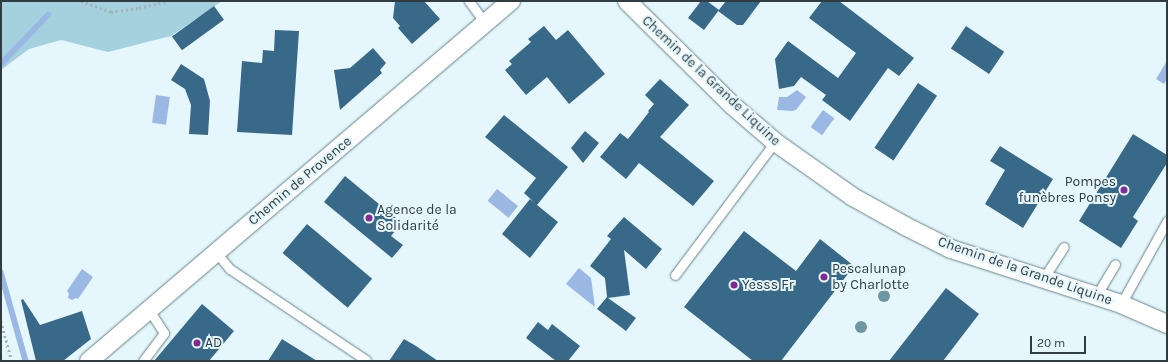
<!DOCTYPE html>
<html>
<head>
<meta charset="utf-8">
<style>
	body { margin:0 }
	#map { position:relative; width:1168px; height:362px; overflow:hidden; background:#e5f7fd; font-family:Karla,sans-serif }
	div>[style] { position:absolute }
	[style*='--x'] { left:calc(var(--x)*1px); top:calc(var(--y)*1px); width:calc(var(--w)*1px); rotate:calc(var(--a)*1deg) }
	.green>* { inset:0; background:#a5d1de }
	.water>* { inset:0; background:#9bb8e5; transform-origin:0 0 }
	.stream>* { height:5.5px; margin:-2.75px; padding:0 2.75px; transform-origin:2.75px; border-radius:2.75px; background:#9bb8e5 }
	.building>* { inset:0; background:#396989; transform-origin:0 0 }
	.path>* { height:2.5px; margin-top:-1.25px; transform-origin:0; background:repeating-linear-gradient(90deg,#a3b3b8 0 2px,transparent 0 5px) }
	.roads { filter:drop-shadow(0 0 1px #67838b) drop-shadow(0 0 1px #67838b) }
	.service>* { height:9px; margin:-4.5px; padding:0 4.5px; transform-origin:4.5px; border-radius:4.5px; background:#fff }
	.minor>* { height:18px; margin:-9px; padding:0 9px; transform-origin:9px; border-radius:9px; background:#fff }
	.trees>* { width:12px; height:12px; margin:-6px; border-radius:50%; background:#6e97a1 }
	.dots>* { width:11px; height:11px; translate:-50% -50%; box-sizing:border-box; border:2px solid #e5f7fd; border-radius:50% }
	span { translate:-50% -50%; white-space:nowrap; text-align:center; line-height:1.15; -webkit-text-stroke:4px #e5f7fd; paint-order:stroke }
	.street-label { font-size:14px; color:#303c40 }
	.poi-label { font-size:14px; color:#303c40 }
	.right { translate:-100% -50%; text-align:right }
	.left { translate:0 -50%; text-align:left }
	.frame { position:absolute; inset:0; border:2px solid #303c40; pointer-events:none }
	.scale { position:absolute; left:1030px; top:336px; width:56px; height:18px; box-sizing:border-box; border:2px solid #303c40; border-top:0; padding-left:5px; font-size:12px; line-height:14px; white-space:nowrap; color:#303c40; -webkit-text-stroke:3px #e5f7fd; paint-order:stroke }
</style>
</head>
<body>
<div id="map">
	<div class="green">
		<i style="clip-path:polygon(1px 1px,222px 1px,171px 36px,108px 52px,61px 40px,29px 49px,1px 70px)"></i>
	</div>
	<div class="water">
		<i style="clip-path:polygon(1167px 61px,1167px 79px,1164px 84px,1156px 79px)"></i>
		<i style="clip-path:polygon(797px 90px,806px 97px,796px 110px,792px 111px,777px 110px,779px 97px,787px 97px)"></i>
		<i style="left:156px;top:95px;width:14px;height:28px;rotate:8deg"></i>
		<i style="left:823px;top:110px;width:14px;height:21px;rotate:36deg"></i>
		<i style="left:497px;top:189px;width:27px;height:15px;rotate:39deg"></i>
		<i style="clip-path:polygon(579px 268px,591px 278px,595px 307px,566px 284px)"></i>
		<i style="clip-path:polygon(82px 269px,93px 277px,78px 299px,76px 298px,72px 300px,68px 298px,69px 294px,67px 291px)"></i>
	</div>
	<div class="stream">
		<i style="--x:1;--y:64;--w:68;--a:-46.2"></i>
		<i style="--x:1;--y:272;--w:92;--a:74.3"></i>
	</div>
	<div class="building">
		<i style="clip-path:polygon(395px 1px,424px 1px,440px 19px,412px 44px,398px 28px,400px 26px,393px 18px)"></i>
		<i style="clip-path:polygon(701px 1px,707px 1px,719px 10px,704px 30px,688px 18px)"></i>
		<i style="clip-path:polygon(726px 1px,761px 1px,743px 25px,737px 25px,718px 11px)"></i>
		<i style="clip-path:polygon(822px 1px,839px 1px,914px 58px,899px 76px,888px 68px,850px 121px,822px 100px,826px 95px,801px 77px,794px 86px,779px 89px,775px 59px,788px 41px,838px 78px,856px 53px,809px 18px)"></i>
		<i style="left:214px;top:6px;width:17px;height:52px;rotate:54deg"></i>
		<i style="clip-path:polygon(544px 26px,556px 40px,568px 30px,605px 74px,569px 104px,547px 77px,526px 95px,505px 70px,512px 64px,509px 61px,531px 42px,528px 39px)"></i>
		<i style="left:966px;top:26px;width:46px;height:27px;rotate:34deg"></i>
		<i style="clip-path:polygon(275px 30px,299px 31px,292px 135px,237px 132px,242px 61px,262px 63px,263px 50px,274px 51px)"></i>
		<i style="clip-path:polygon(373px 48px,386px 63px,380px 70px,382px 73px,340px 110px,334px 70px,350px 68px)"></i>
		<i style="clip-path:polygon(181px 64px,204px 79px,210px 101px,208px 135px,189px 134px,191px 105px,185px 89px,171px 80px)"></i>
		<i style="clip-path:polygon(660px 79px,689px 105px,660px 137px,714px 181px,693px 206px,639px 163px,626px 179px,600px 157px,620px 133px,628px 139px,649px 112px,648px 111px,654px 104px,645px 95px)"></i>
		<i style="left:918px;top:83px;width:23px;height:78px;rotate:34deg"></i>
		<i style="clip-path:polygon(504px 115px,568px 167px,537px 205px,558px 222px,530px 258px,502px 234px,530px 199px,535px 203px,524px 193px,536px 178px,485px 137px)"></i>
		<i style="clip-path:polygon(585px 131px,599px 143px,583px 163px,571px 148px)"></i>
		<i style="clip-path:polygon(1133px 134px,1167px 155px,1167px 163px,1133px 217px,1138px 221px,1121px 248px,1079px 221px)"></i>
		<i style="clip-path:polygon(1000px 146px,1053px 179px,1023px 228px,985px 204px,1005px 170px,990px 161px)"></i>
		<i style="clip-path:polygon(345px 176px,402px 223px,391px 236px,403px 245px,392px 258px,324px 202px)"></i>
		<i style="clip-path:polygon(624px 217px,662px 249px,646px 269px,624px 250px,630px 295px,608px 298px,636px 318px,626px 331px,597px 309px,607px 297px,605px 278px,590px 266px,611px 239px,607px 236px)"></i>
		<i style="left:307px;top:224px;width:85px;height:38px;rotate:40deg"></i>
		<i style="clip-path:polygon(744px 231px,796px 271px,820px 239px,854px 266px,781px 361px,753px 361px,684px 307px)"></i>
		<i style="clip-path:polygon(946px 288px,979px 314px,943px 361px,889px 361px)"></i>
		<i style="clip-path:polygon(23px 299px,40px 325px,82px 311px,91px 339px,63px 361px,36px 361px,21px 300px)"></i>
		<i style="clip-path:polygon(202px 304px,234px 331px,209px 361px,154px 361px)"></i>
		<i style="clip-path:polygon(538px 322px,548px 330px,552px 324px,580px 346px,568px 361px,556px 361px,526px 338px)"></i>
		<i style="clip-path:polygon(282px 339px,317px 361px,268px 361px)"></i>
		<i style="clip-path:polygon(404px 339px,416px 346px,438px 361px,389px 361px)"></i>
	</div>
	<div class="path">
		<i style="--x:81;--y:1;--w:32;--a:20"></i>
		<i style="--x:111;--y:12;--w:28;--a:-8"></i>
		<i style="--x:139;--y:8;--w:30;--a:-14"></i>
		<i style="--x:1;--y:321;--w:41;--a:74.6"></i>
	</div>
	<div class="roads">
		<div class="service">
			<i style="--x:469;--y:1;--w:27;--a:54"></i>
			<i style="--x:216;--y:252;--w:22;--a:51"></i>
			<i style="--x:230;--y:269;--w:164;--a:33.8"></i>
			<i style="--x:675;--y:275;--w:166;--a:-53.1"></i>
			<i style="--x:1043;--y:279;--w:38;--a:-57"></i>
			<i style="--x:1096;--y:296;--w:37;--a:-59"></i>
			<i style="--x:1121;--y:304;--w:95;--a:-61"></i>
			<i style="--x:143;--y:361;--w:35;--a:-53"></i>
			<i style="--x:164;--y:333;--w:27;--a:-123"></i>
		</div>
		<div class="minor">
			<i style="--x:627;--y:1;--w:148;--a:44.7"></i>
			<i style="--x:732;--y:105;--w:57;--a:40.7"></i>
			<i style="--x:775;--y:142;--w:95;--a:35.2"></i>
			<i style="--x:853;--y:197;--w:60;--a:29.1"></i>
			<i style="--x:905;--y:226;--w:51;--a:26.6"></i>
			<i style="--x:951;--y:249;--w:179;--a:17.9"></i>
			<i style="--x:1121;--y:304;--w:50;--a:23.5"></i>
			<i style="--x:89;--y:361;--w:555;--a:-40.47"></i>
		</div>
	</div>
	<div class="trees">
		<i style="left:884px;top:296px"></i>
		<i style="left:861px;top:327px"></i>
	</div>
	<div class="dots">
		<i style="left:1124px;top:190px;background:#832894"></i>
		<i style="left:369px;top:218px;background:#832894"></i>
		<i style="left:824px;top:277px;background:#832894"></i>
		<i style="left:734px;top:285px;background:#832894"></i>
		<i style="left:197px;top:343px;background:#832894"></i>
	</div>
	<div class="street-label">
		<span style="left:711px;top:81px;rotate:43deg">Chemin de la Grande Liquine</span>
		<span style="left:300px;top:181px;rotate:-40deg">Chemin de Provence</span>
		<span style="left:1025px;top:271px;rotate:19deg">Chemin de la Grande Liquine</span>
	</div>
	<div class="poi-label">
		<span class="right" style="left:1116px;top:190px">Pompes<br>funèbres Ponsy</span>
		<span class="left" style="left:377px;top:218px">Agence de la<br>Solidarité</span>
		<span class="left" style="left:832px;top:277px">Pescalunap<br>by Charlotte</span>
		<span class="left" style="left:742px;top:285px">Yesss Fr</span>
		<span class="left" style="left:205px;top:343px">AD</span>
	</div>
	<div class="frame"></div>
	<div class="scale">20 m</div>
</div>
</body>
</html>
